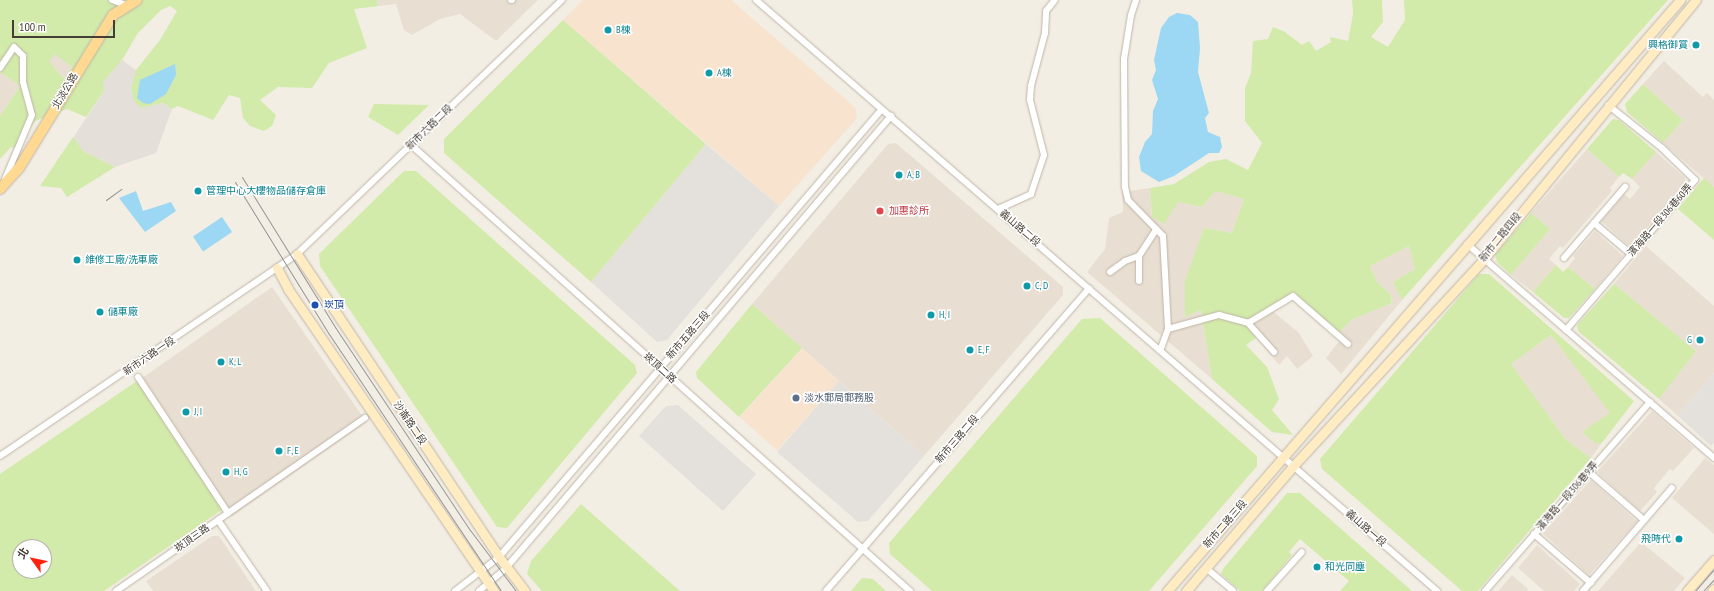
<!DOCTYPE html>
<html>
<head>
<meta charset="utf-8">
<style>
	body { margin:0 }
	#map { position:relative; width:1714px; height:591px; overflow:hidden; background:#f3eee4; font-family:"PT Sans Narrow","Noto Sans TC",sans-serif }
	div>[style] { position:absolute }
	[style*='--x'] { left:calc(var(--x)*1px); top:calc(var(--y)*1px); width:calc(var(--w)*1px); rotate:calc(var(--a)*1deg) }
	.residential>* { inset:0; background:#e8dfd2; transform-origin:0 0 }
	.commercial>* { inset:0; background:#f7e3ce; transform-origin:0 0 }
	.industrial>* { inset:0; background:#e5dfda }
	.green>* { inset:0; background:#d2eaaa }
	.parking>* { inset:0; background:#e4e1dd }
	.water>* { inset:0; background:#9cd7f4; transform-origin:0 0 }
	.roads { filter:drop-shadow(0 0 1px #bfb5a7) drop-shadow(0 0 1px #bfb5a7) }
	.street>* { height:6px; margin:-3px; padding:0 3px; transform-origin:3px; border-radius:3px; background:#fff }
	.secondary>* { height:9px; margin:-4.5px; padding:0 4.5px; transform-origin:4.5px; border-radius:4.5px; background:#ffecc3 }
	.primary>* { height:10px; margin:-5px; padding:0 5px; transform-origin:5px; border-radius:5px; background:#ffd892 }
	.tram>* { height:1px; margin:-0.5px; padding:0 0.5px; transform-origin:0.5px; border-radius:0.5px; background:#959595 }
	.dots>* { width:11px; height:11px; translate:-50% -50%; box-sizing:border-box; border:2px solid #fff; border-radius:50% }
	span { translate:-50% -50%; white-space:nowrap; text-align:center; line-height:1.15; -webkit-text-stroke:3px #fff; paint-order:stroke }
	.culture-label { font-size:10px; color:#0d838f }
	.left { translate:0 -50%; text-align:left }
	.right { translate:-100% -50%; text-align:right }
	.street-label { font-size:10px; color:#463e34 }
	.health-label { font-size:10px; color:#be3a42 }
	.transit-label { font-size:10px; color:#164399 }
	.service-label { font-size:10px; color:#4e5e75 }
	.north { position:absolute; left:12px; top:539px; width:40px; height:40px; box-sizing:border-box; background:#fff; border:1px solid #b5b2ae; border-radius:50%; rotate:303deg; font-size:11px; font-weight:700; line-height:16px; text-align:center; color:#463e34 }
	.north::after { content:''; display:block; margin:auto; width:14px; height:18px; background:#ff2210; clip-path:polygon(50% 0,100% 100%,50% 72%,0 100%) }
	.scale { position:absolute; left:12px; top:20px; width:103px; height:18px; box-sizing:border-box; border:2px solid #463e34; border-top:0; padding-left:5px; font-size:12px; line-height:14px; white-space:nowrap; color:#463e34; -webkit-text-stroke:3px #fff; paint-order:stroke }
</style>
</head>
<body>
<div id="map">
	<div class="residential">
		<i style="clip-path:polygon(377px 0,538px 0,496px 41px,460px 14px,440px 19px,412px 35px,404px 30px,396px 4px,378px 6px)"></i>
		<i style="clip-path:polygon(55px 53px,72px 67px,64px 79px,49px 61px)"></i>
		<i style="clip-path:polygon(1664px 61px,1703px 97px,1707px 93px,1714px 100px,1714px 187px,1663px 143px,1683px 120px,1643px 84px)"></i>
		<i style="clip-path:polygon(0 72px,20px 86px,0 116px)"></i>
		<i style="clip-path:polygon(896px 143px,1063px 287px,1063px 295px,924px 456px,752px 304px,888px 144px)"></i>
		<i style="clip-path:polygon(1587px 149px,1619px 177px,1610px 188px,1612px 191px,1563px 248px,1560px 246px,1549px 259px,1556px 265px,1533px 292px,1511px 275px,1550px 229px,1531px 213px)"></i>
		<i style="clip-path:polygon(1656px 152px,1685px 178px,1685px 183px,1630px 247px,1601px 221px,1624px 194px,1630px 199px,1640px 187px,1632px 179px)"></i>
		<i style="clip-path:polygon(1150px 188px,1152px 217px,1178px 202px,1202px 207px,1215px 191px,1244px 199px,1232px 233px,1204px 228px,1196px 254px,1185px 317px,1201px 310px,1212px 379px,1087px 272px,1105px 249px,1109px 218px,1123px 212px,1122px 192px)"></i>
		<i style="clip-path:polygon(1595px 231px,1623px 256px,1595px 289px,1568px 267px,1575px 258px,1573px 256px)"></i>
		<i style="clip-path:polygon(1409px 246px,1415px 269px,1393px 282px,1402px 300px,1341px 374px,1326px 358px,1340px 340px,1336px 336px,1351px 320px,1392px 303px,1391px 295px,1377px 282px,1370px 266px)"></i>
		<i style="clip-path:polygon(1646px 246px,1714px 306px,1714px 373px,1678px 416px,1659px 399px,1696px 351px,1614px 284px)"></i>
		<i style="left:272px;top:287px;width:165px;height:165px;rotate:55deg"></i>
		<i style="clip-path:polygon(1270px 309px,1299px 333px,1313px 356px,1297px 369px,1287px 356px,1279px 365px,1248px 327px)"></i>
		<i style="clip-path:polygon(1551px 335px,1611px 413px,1582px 432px,1601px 444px,1591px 458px,1566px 440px,1511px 364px)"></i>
		<i style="clip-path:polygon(1652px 411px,1694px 448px,1673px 471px,1670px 469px,1654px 488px,1657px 492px,1640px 511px,1597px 472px)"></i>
		<i style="clip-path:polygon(1705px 458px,1714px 465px,1714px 534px,1672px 498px)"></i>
		<i style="left:1591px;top:480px;width:62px;height:72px;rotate:42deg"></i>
		<i style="clip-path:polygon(212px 536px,219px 536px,256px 591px,153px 591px,146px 581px)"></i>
		<i style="clip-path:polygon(1641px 542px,1685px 578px,1674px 591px,1598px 591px)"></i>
		<i style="clip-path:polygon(1537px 545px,1580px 584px,1574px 591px,1544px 591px,1518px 568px)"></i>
		<i style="clip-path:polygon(1512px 575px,1528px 589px,1527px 591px,1498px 591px)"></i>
	</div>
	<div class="commercial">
		<i style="clip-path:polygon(583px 0,731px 0,855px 107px,857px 118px,779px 206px,563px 20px)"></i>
		<i style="left:802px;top:348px;width:50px;height:93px;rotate:42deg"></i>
	</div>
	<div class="industrial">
		<i style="clip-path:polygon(122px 60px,136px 70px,131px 88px,134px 101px,141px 108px,163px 103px,172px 109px,156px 153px,115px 167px,83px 151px,73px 138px,104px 91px,103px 82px)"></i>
	</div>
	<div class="green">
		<i style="clip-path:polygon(evenodd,0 0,377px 0,378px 6px,354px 9px,367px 48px,329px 63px,312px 88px,278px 87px,260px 100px,276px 115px,272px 126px,264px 131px,250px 126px,243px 118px,240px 98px,229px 95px,213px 120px,178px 106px,172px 109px,163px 103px,141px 108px,134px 101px,131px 88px,136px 70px,160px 40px,177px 11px,170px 6px,161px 10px,138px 33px,122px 60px,103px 82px,104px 91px,86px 117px,67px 109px,35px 121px,16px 149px,11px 147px,0 159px,0 116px,20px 86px,0 72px,0 0,55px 54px,72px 67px,64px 79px,49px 61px,55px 54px)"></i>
		<i style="clip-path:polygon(1352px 0,1382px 0,1383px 22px,1371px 37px,1388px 47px,1405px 20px,1404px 0,1668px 0,1402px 300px,1393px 282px,1415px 269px,1409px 246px,1370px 266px,1377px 282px,1391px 295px,1392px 303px,1351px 320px,1336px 336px,1294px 293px,1248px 327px,1256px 338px,1246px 345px,1267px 367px,1279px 399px,1272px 410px,1293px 435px,1272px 432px,1212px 379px,1201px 310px,1185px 317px,1185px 281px,1204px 228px,1232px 233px,1244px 199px,1215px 191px,1202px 207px,1178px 202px,1164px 224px,1152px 217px,1150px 188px,1174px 184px,1209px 162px,1226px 159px,1248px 170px,1262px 143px,1245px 121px,1245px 88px,1251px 73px,1253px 41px,1268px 39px,1273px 27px,1285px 32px,1302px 45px,1309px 41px,1316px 51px,1331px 42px,1330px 37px,1348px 41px,1353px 14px)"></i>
		<i style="clip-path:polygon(563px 20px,706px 144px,591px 282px,444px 153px,444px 139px)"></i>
		<i style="clip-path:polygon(1643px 84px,1683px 120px,1663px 143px,1627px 112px,1625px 104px)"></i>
		<i style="clip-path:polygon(374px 104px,429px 105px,398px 135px,368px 117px)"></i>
		<i style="clip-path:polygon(1613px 119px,1619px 120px,1656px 152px,1632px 179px,1623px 173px,1619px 177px,1587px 149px)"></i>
		<i style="clip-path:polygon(73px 137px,83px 151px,115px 167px,67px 197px,61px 188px,40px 186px)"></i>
		<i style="clip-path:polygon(404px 171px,416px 171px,635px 365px,637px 373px,507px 528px,497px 527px,320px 266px,319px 254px)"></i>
		<i style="clip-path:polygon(1704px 178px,1714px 187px,1714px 240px,1678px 209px)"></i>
		<i style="clip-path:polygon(1531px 213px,1550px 229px,1511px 275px,1497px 262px,1495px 255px)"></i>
		<i style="clip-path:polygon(1556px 265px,1563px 272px,1568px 267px,1595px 289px,1569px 318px,1564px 318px,1533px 292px)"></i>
		<i style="clip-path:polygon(1479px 274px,1489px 274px,1634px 401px,1601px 444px,1595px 443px,1582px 432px,1610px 413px,1551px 335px,1511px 364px,1566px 440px,1591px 458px,1478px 591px,1462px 591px,1322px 469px,1320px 459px)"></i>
		<i style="clip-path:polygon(1614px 284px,1696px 351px,1659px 399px,1578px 331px,1577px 325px)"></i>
		<i style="clip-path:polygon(752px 304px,802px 348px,739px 417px,697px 378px,696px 372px)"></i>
		<i style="clip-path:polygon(1100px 318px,1257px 456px,1257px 466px,1149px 591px,932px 591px,890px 554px,889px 543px,1082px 319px)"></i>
		<i style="clip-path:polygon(evenodd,137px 381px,223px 509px,104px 591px,0 591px,0 474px,137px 381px,20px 547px,44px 547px,44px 571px,20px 571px,20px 547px)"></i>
		<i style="clip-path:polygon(1287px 493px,1300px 493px,1412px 591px,1340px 591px,1349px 581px,1300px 539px,1289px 552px,1292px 555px,1262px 591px,1240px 591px,1221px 574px,1223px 569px)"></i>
		<i style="clip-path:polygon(581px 504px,680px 591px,542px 591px,527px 574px,531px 561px)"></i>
		<i style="clip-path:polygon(862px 578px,873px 579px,886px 591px,851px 591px)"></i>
	</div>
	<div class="parking">
		<i style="clip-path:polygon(706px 144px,779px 206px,667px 340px,657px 342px,591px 282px)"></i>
		<i style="clip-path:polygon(1714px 373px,1714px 443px,1711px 446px,1678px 416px)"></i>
		<i style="clip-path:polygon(839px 381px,924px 456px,868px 521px,858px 522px,777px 452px)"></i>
		<i style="clip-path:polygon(678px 405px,756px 474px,723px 511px,639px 436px,666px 406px)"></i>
	</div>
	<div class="water">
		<i style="clip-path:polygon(1177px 13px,1190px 15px,1198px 22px,1200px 48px,1198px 72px,1209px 113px,1205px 118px,1208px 132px,1220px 137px,1222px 147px,1219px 153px,1209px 153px,1174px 176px,1159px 182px,1141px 171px,1139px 157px,1145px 142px,1152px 134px,1153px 111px,1158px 99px,1152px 80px,1156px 70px,1154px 60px,1161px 28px,1169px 17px)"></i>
		<i style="clip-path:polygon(175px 64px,176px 75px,166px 94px,150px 104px,143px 103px,137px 98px,140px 80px)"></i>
		<i style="clip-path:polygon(136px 191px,143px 211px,171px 202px,176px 211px,145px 232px,119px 198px)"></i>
		<i style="left:222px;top:217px;width:18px;height:35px;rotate:56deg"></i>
	</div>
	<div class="roads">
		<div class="street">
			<i style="--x:112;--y:0;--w:15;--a:20"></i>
			<i style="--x:511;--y:0;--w:1;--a:0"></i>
			<i style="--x:756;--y:0;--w:902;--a:40.95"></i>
			<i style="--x:1136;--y:0;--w:16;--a:108"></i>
			<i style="--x:1131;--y:15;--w:45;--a:99"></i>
			<i style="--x:1124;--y:59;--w:128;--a:89.6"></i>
			<i style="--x:1125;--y:187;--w:13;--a:77"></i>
			<i style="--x:1128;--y:200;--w:50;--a:45.8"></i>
			<i style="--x:1163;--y:236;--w:93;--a:86.9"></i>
			<i style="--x:1168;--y:329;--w:23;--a:110"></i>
			<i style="--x:0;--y:68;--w:25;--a:-56"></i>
			<i style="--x:14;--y:47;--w:13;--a:45"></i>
			<i style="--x:23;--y:56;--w:26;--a:90"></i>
			<i style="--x:23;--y:82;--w:34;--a:75"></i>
			<i style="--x:32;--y:115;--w:69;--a:112.9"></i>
			<i style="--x:410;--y:144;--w:671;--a:41.8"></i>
			<i style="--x:998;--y:209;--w:36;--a:-24"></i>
			<i style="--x:1031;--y:194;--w:41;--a:-71.6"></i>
			<i style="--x:1044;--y:155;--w:57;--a:-104.3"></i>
			<i style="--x:1030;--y:100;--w:14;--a:-86"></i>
			<i style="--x:1031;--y:86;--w:55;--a:-75.2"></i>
			<i style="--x:1045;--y:33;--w:22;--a:-87"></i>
			<i style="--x:1046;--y:11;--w:14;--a:-51"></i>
			<i style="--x:1594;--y:223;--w:48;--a:40"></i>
			<i style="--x:1467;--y:244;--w:327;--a:40.9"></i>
			<i style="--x:1139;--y:256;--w:25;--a:90"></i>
			<i style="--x:1564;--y:258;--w:94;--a:-49.3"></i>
			<i style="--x:1110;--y:272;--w:19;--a:-36"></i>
			<i style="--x:1125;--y:261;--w:15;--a:-20"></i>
			<i style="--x:1139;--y:256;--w:31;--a:-57"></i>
			<i style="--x:1248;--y:323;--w:52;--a:-31"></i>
			<i style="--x:1293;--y:296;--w:73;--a:41.1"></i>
			<i style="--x:1168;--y:329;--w:53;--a:-15.4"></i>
			<i style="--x:1219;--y:315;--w:30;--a:15"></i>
			<i style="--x:1248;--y:323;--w:39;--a:48"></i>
			<i style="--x:1566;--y:330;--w:198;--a:-49.3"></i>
			<i style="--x:1695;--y:180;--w:46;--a:-135.9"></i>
			<i style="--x:1662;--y:148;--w:69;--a:-141.5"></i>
			<i style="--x:138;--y:377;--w:163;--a:56.5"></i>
			<i style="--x:0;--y:456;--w:359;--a:-34.2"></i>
			<i style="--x:297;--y:254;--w:367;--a:-43.8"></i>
			<i style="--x:1589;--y:472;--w:73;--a:41.1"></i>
			<i style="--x:218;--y:520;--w:179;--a:-34.8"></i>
			<i style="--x:1534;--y:534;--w:75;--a:40.7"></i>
			<i style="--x:1206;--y:568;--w:35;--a:40"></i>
			<i style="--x:116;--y:591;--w:124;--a:-34.8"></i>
			<i style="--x:218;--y:520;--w:86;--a:55.4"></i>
			<i style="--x:455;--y:591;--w:56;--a:-37.7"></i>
			<i style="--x:499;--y:557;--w:589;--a:-49.47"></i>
			<i style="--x:479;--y:591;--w:35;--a:-40"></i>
			<i style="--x:506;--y:568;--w:594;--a:-49.58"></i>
			<i style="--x:826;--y:591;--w:401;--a:-49"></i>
			<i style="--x:1267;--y:591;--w:52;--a:-48.1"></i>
			<i style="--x:1485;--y:591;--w:251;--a:-48.9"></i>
			<i style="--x:1583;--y:591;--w:136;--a:-49.2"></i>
		</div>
		<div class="secondary">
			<i style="--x:297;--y:254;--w:364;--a:56.3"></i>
			<i style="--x:499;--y:557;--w:43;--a:52.6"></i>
			<i style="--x:277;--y:268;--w:24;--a:62"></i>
			<i style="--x:288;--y:289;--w:366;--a:55.7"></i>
			<i style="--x:1167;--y:591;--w:783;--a:-49.04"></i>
			<i style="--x:1186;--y:591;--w:166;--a:-49.4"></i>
			<i style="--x:1294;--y:465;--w:279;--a:-47.3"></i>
			<i style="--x:1483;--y:260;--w:336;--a:-50.7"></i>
			<i style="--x:1687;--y:591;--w:41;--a:-48.9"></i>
			<i style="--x:1712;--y:591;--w:3;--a:-45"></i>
		</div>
		<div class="primary">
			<i style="--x:0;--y:189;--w:28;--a:-48"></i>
			<i style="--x:19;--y:168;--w:180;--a:-58.4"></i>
			<i style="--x:113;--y:15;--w:28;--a:-32"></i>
		</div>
	</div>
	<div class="tram">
		<i style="--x:242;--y:177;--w:176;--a:58.2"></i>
		<i style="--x:335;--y:327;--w:244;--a:56.4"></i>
		<i style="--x:470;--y:530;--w:76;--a:53"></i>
		<i style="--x:235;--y:182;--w:179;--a:58.3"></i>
		<i style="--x:329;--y:334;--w:309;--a:56.2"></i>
		<i style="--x:106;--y:200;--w:19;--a:-36"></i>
		<i style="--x:1695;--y:591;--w:29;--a:-49"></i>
		<i style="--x:1703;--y:591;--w:16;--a:-47"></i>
	</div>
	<div class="dots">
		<i style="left:608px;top:30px;background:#0f9aa8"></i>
		<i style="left:1696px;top:45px;background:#0f9aa8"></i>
		<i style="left:709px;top:73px;background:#0f9aa8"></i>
		<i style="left:899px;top:175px;background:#0f9aa8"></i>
		<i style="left:198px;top:191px;background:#0f9aa8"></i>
		<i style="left:880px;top:211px;background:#e0444e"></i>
		<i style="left:77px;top:260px;background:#0f9aa8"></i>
		<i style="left:1027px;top:286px;background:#0f9aa8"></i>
		<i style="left:315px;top:305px;background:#1a4fb4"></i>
		<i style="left:100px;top:312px;background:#0f9aa8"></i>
		<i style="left:931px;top:315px;background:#0f9aa8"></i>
		<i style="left:1700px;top:340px;background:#0f9aa8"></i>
		<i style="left:970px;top:350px;background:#0f9aa8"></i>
		<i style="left:221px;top:362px;background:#0f9aa8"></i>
		<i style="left:796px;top:398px;background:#5c6f8a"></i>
		<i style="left:186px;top:412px;background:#0f9aa8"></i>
		<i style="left:279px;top:451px;background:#0f9aa8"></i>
		<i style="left:226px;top:472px;background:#0f9aa8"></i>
		<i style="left:1679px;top:539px;background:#0f9aa8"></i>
		<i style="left:1317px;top:567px;background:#0f9aa8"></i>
	</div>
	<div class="culture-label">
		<span class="left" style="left:616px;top:30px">B棟</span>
		<span class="right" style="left:1688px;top:45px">興格御賞</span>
		<span class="left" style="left:717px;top:73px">A棟</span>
		<span class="left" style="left:907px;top:175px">A, B</span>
		<span class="left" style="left:206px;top:191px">管理中心大樓物品儲存倉庫</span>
		<span class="left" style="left:85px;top:260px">維修工廠/洗車廠</span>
		<span class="left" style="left:1035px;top:286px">C, D</span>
		<span class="left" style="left:108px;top:312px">儲車廠</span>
		<span class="left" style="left:939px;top:315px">H, I</span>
		<span class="right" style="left:1692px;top:340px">G</span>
		<span class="left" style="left:978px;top:350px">E, F</span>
		<span class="left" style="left:229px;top:362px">K, L</span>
		<span class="left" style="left:194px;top:412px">J, I</span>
		<span class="left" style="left:287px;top:451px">F, E</span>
		<span class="left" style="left:234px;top:472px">H, G</span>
		<span class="right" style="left:1671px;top:539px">飛時代</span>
		<span class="left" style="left:1325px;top:567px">和光同塵</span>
	</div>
	<div class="street-label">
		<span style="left:65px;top:91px;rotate:-59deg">北淡公路</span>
		<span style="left:429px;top:127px;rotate:-44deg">新市六路二段</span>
		<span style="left:1660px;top:220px;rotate:-49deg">濱海路一段306巷60弄</span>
		<span style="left:1020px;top:228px;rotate:41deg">義山路二段</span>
		<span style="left:1500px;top:237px;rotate:-51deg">新市二路四段</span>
		<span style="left:688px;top:335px;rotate:-49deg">新市五路三段</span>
		<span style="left:149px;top:356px;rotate:-34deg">新市六路一段</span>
		<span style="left:660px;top:368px;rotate:42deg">崁頂二路</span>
		<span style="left:410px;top:423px;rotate:56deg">沙崙路二段</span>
		<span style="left:957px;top:439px;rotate:-49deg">新市三路二段</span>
		<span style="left:1567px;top:496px;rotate:-49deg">濱海路一段306巷9弄</span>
		<span style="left:1225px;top:524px;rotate:-49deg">新市二路三段</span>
		<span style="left:1366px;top:528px;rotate:41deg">義山路一段</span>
		<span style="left:192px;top:538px;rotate:-35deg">崁頂三路</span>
	</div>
	<div class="health-label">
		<span class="left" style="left:889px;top:211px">加惠診所</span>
	</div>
	<div class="transit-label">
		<span class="left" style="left:324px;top:305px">崁頂</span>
	</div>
	<div class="service-label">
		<span class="left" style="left:804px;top:398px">淡水郵局郵務股</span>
	</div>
	<div class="north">北</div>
	<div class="scale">100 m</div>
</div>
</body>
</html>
